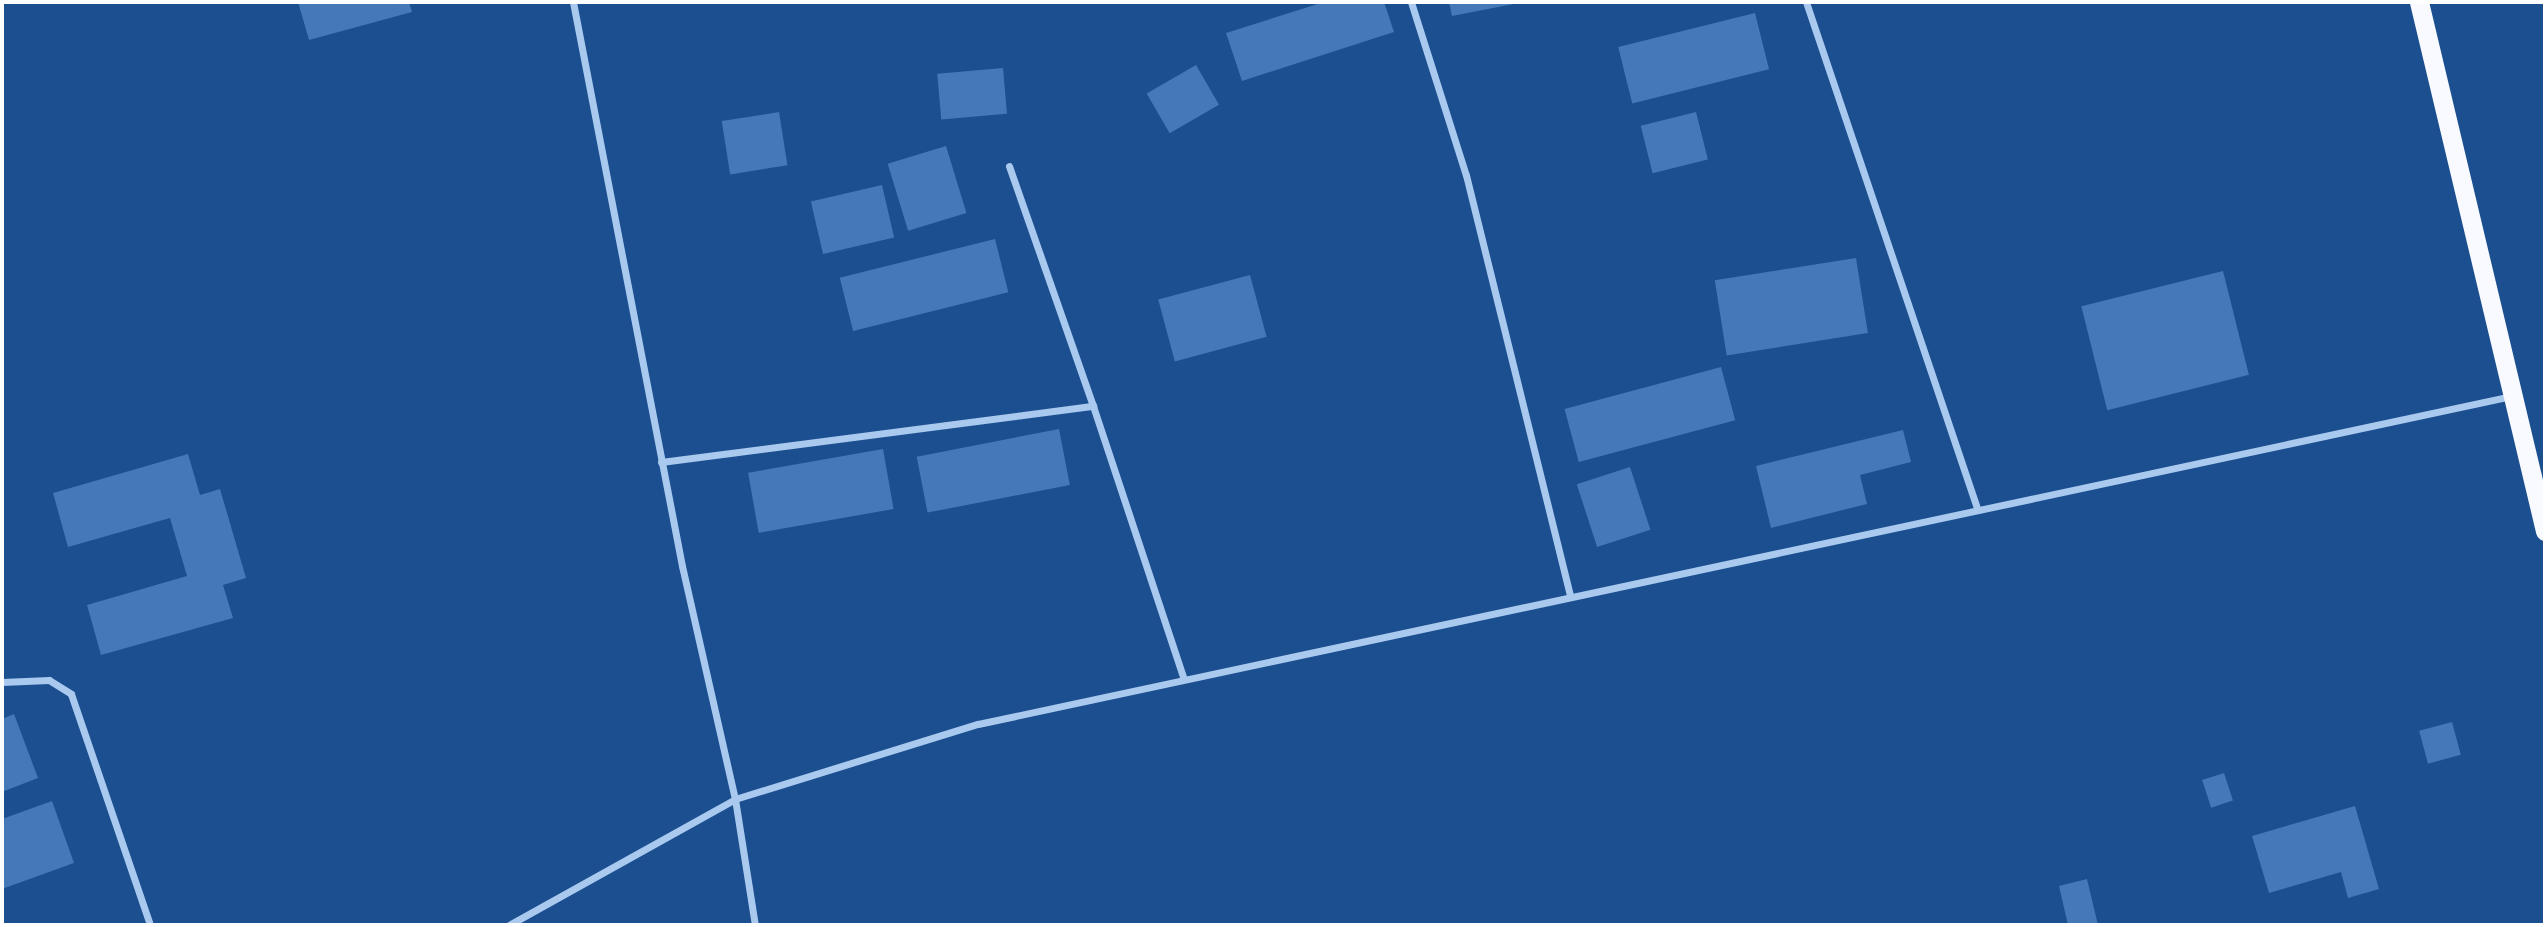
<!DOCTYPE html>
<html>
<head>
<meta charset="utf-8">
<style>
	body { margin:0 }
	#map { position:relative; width:2547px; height:927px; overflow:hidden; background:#1b4f8f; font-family:Poppins,sans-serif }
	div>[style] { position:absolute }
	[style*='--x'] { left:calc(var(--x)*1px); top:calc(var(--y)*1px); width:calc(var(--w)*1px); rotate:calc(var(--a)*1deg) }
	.building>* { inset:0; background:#4478b7; transform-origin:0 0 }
	.minor>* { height:7px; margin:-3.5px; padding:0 3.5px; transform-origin:3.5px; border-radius:3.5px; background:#a9c9ee }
	.trunk>* { height:19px; margin:-9.5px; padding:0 9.5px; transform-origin:9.5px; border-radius:9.5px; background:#f8faff }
	span { translate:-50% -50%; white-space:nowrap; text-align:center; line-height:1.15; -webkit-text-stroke:6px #1b4f8f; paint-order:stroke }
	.frame { position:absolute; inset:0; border:4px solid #fff; pointer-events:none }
</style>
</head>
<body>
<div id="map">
	<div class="building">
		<i style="clip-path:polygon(298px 2px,409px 2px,412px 12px,309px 40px)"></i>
		<i style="clip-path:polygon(1324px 2px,1384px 2px,1394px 32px,1242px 81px,1226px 33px)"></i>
		<i style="clip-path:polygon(1449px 2px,1519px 2px,1519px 3px,1452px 16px)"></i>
		<i style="left:1755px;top:13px;width:58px;height:141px;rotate:76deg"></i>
		<i style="left:1196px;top:65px;width:46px;height:57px;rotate:60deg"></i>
		<i style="left:1003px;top:68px;width:46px;height:66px;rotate:85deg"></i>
		<i style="left:779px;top:112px;width:54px;height:58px;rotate:81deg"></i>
		<i style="left:1696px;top:112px;width:49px;height:57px;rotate:76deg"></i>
		<i style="left:946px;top:146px;width:70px;height:61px;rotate:73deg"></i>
		<i style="left:882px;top:185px;width:54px;height:73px;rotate:77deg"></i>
		<i style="left:995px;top:239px;width:55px;height:160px;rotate:76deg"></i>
		<i style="left:1856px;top:258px;width:76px;height:143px;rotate:81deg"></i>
		<i style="left:2223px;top:271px;width:107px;height:146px;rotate:76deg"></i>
		<i style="left:1250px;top:275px;width:64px;height:95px;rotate:75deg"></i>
		<i style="left:1721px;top:367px;width:55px;height:162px;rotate:75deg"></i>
		<i style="left:1059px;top:429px;width:57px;height:145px;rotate:79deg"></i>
		<i style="clip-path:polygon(1903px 430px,1911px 462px,1860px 475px,1867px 504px,1771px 528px,1756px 466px)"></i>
		<i style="left:883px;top:449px;width:61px;height:137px;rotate:80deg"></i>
		<i style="clip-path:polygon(188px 454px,200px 495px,220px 489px,246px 578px,223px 585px,233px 618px,101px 655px,87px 605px,187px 576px,170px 518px,68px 547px,53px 493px)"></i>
		<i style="left:1630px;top:467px;width:66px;height:56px;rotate:72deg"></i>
		<i style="clip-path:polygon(14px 714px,38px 778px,2px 792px,2px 719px)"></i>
		<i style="left:2452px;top:722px;width:34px;height:34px;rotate:75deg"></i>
		<i style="left:2224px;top:773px;width:29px;height:23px;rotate:72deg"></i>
		<i style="clip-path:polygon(52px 801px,74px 863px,2px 889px,2px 819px)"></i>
		<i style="clip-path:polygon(2355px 806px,2379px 889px,2348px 898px,2341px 872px,2269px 893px,2252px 836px)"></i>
		<i style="clip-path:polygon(2087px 879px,2098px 925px,2068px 925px,2059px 886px)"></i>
	</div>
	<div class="minor">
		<i style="--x:573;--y:2;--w:574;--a:79.06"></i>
		<i style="--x:682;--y:566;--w:239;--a:77.2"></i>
		<i style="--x:735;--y:799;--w:128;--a:81"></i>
		<i style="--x:1411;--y:2;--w:182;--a:72.4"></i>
		<i style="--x:1466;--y:175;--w:434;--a:76.1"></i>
		<i style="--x:1806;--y:2;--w:534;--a:71.33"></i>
		<i style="--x:1009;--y:166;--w:254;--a:70.7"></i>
		<i style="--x:661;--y:462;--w:436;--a:-7.4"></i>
		<i style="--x:1093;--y:406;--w:288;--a:71.6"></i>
		<i style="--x:2;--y:682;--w:47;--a:-2.4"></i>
		<i style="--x:49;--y:680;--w:26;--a:32"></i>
		<i style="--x:71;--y:694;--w:244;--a:71.1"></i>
		<i style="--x:509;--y:925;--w:259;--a:-29.1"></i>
		<i style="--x:735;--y:799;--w:254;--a:-17.2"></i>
		<i style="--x:978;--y:724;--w:1569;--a:-12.07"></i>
	</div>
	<div class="trunk">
		<i style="--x:2419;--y:2;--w:544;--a:76.6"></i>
	</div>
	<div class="frame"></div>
</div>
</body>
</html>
